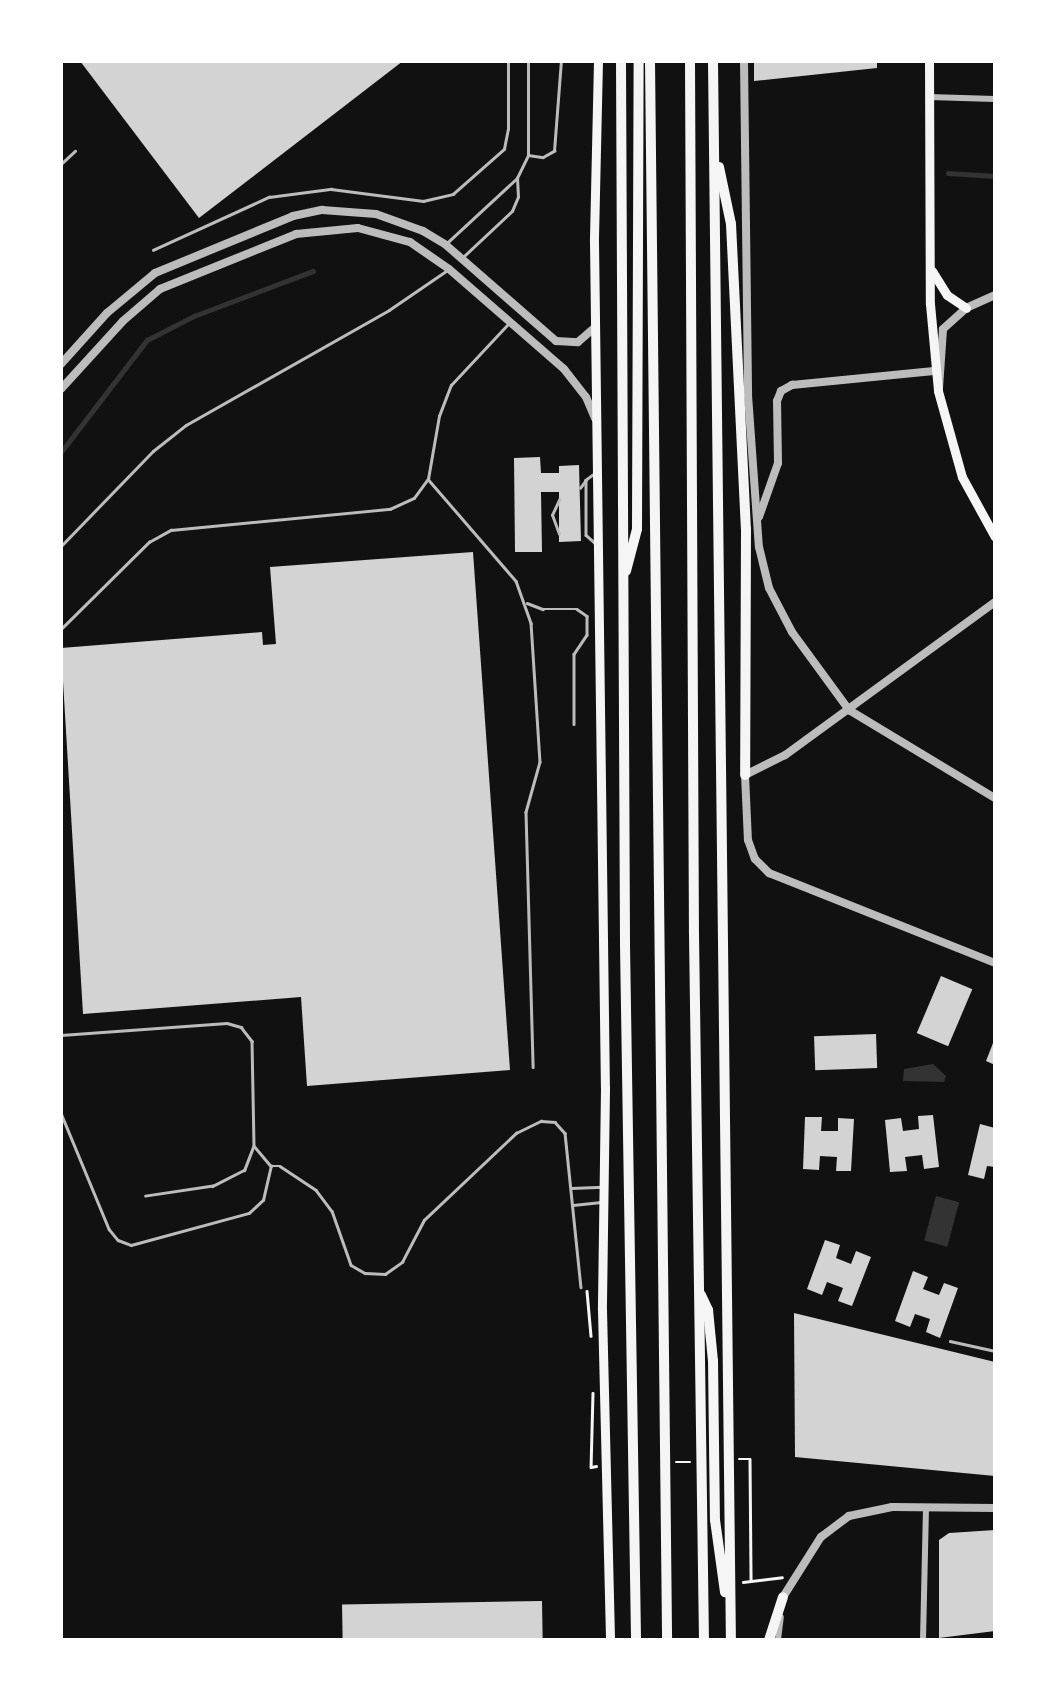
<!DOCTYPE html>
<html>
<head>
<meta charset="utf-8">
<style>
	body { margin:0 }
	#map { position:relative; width:1056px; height:1701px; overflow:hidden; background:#111; font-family:Commissioner,sans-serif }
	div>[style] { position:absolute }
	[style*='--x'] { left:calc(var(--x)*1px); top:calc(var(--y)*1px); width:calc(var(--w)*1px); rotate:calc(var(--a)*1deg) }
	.water>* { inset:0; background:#333; transform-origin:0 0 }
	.stream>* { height:4.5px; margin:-2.25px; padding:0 2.25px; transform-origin:2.25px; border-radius:2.25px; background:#333 }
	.building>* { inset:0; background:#d3d3d3; transform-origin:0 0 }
	.path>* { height:2.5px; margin:-1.25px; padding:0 1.25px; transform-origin:1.25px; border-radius:1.25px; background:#f5f5f5 }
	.service>* { height:2.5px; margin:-1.25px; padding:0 1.25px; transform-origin:1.25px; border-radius:1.25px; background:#bcbcbc }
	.minor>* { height:6px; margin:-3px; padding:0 3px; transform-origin:3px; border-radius:3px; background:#bcbcbc }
	.tertiary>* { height:8px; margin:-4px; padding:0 4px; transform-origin:4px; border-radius:4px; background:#bcbcbc }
	.secondary>* { height:9px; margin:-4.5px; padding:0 4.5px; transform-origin:4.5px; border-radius:4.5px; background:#f5f5f5 }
	.motorway>* { height:10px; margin:-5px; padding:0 5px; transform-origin:5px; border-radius:5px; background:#f5f5f5 }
	span { translate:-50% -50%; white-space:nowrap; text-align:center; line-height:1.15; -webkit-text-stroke:5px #fff; paint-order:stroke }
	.frame { position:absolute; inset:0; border:63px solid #fff; pointer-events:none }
</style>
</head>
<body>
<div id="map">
	<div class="water">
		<i style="clip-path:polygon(933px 1064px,946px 1076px,944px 1082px,903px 1081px,904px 1069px)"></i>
		<i style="left:936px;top:1196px;width:24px;height:46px;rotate:15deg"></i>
	</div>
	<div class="stream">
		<i style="--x:948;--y:173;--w:47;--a:3.7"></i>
		<i style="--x:61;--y:452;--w:141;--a:-52.5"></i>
		<i style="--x:147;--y:340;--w:53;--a:-27.1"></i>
		<i style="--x:194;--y:316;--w:127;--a:-20.7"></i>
	</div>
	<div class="building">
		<i style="clip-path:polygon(80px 61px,403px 61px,199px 218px)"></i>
		<i style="clip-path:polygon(754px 61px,877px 61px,877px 68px,754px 81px)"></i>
		<i style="clip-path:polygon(540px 457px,541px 473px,559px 473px,559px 466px,579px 465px,581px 541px,559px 542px,559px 492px,541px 492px,542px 552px,515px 552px,514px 458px)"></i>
		<i style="clip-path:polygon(473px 552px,510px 1070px,307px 1086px,301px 997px,83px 1014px,61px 648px,262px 632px,263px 645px,276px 644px,270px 567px)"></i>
		<i style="left:941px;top:976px;width:34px;height:62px;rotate:23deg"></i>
		<i style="left:876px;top:1034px;width:34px;height:62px;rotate:88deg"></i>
		<i style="clip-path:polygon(995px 1038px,995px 1065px,986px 1061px)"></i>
		<i style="clip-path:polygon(933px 1115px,939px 1167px,924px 1169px,922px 1155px,905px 1157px,907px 1171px,890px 1172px,885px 1120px,901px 1118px,903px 1131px,919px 1129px,918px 1116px)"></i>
		<i style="clip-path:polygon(805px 1117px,822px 1117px,821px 1131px,838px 1131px,838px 1118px,854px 1119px,851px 1171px,836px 1171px,837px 1157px,820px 1156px,819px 1170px,803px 1169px)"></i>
		<i style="clip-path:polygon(980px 1124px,995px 1128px,995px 1167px,987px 1166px,984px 1179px,968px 1175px)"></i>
		<i style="clip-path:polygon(825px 1240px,840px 1245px,836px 1258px,851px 1264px,856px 1251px,871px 1257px,852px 1306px,838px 1301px,843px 1288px,827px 1282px,822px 1295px,807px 1289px)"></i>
		<i style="clip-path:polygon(913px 1271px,928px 1277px,923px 1289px,939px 1295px,944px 1283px,958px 1288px,940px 1338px,926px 1332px,930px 1319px,915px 1314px,910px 1327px,895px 1321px)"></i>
		<i style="clip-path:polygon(794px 1313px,995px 1362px,995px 1476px,795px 1457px)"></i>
		<i style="clip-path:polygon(995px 1530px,995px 1631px,939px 1638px,939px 1540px,949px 1533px)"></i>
		<i style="left:542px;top:1601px;width:39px;height:200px;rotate:89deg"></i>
	</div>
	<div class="path">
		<i style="--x:587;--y:1291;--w:45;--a:84.9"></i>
		<i style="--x:593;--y:1393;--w:74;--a:91.5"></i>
		<i style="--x:591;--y:1467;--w:5;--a:-11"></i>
		<i style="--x:739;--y:1459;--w:11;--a:0"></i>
		<i style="--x:750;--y:1459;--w:122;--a:89.5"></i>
		<i style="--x:676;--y:1462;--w:14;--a:0"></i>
		<i style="--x:743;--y:1582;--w:39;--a:-7"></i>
	</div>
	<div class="service">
		<i style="--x:528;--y:155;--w:15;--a:8"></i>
		<i style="--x:543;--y:157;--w:13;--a:-29"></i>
		<i style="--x:554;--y:151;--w:90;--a:-85.6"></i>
		<i style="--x:61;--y:164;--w:19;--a:-43"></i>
		<i style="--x:448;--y:242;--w:94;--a:-42.8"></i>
		<i style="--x:517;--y:178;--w:25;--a:-64"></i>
		<i style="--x:528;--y:155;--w:94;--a:-90"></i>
		<i style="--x:153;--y:250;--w:128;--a:-24.6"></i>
		<i style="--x:269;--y:197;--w:63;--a:-7.4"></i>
		<i style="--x:331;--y:189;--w:93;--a:7.4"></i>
		<i style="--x:423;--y:201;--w:31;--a:-13"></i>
		<i style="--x:453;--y:194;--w:68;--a:-41.4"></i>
		<i style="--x:504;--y:149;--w:20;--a:-79"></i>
		<i style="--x:508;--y:129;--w:68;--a:-90"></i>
		<i style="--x:463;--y:257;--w:67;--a:-43.2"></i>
		<i style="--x:512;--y:211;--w:15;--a:-67"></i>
		<i style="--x:518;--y:197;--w:19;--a:-93"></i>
		<i style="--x:593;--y:475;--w:9;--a:144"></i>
		<i style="--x:586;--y:480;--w:55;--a:90"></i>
		<i style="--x:586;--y:535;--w:13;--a:42"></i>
		<i style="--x:428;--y:479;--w:135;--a:49.2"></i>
		<i style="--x:516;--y:581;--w:45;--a:70.3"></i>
		<i style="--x:531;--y:623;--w:139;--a:86.3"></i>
		<i style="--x:540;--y:762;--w:52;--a:105.6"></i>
		<i style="--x:526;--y:812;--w:255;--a:88.4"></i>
		<i style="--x:580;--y:488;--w:10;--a:-53"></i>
		<i style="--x:559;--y:534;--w:20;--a:-110"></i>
		<i style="--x:552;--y:515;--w:17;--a:-65"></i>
		<i style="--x:61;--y:546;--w:132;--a:-45.9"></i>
		<i style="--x:153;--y:451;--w:42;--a:-38.2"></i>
		<i style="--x:186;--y:425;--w:233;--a:-29.5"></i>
		<i style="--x:389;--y:310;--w:69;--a:-34.4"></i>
		<i style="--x:527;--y:603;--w:17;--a:21"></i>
		<i style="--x:543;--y:609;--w:34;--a:0"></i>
		<i style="--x:577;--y:609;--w:12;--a:35"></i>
		<i style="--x:587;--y:616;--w:19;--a:90"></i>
		<i style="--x:587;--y:635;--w:23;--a:124"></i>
		<i style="--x:574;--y:654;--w:70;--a:90"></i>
		<i style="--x:61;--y:629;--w:124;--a:-44.7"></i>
		<i style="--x:149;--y:542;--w:25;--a:-29"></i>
		<i style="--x:171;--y:530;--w:220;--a:-5.5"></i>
		<i style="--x:390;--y:509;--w:26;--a:-25"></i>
		<i style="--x:414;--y:498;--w:24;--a:-54"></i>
		<i style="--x:428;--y:479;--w:64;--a:-80.1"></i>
		<i style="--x:439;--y:416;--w:33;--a:-69"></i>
		<i style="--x:451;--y:385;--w:85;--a:-46.9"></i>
		<i style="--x:61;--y:1035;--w:166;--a:-4.1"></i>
		<i style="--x:227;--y:1023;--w:15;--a:16"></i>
		<i style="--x:241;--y:1027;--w:18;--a:52"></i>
		<i style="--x:252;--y:1041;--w:105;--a:88.9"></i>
		<i style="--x:254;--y:1146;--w:26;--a:111"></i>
		<i style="--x:245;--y:1170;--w:36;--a:153"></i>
		<i style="--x:213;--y:1186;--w:68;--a:171.5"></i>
		<i style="--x:61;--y:1113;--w:126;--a:67.5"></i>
		<i style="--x:109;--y:1229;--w:14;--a:51"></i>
		<i style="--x:118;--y:1240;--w:14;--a:21"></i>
		<i style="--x:131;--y:1245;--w:122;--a:-15.2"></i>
		<i style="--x:249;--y:1213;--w:19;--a:-43"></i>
		<i style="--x:263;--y:1200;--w:35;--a:-77"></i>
		<i style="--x:271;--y:1166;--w:9;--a:0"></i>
		<i style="--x:280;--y:1166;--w:43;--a:33.7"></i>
		<i style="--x:316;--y:1190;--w:26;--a:53"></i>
		<i style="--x:332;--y:1211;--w:57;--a:70.6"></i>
		<i style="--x:351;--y:1265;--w:16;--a:30"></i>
		<i style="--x:365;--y:1273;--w:20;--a:3"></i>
		<i style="--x:385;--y:1274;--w:21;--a:-35"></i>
		<i style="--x:402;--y:1262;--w:47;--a:-62.4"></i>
		<i style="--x:424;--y:1220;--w:127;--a:-43.4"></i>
		<i style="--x:516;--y:1133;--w:28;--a:-26"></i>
		<i style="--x:541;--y:1121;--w:14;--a:4"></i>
		<i style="--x:555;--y:1122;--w:15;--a:48"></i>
		<i style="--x:565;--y:1133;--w:155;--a:84.1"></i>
		<i style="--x:255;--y:1147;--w:25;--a:50"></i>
		<i style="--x:571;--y:1188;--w:32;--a:-2"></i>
		<i style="--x:573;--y:1205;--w:28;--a:-6"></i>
		<i style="--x:950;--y:1341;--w:46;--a:12.5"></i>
	</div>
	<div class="minor">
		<i style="--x:929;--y:97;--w:66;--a:1.7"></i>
		<i style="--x:778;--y:1640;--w:23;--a:-83"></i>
		<i style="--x:923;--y:1640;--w:133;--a:-88.7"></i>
	</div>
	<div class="tertiary">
		<i style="--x:744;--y:61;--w:334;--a:89.3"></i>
		<i style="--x:748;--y:395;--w:152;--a:85.9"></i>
		<i style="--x:759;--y:547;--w:42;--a:76.3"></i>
		<i style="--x:769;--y:588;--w:50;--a:62.4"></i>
		<i style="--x:792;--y:632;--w:97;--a:53.8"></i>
		<i style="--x:849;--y:710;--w:170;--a:31.1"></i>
		<i style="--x:61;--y:364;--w:69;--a:-48"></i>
		<i style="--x:107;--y:313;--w:62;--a:-39.8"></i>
		<i style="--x:155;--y:273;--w:149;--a:-22.4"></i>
		<i style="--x:293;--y:216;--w:30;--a:-12"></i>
		<i style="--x:322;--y:210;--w:54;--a:4.2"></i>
		<i style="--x:376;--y:214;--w:50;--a:19.9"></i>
		<i style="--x:423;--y:231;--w:27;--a:31"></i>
		<i style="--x:446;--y:245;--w:146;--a:41.1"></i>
		<i style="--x:556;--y:341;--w:22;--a:3"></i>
		<i style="--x:578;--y:342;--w:23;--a:-41"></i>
		<i style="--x:939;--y:388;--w:59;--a:-86.1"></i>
		<i style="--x:943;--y:329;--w:31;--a:-42"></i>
		<i style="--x:966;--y:308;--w:32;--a:-24"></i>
		<i style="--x:61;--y:389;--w:92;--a:-47.6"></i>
		<i style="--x:123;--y:321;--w:49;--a:-40.9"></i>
		<i style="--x:160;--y:289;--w:147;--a:-22"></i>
		<i style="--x:296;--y:234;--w:62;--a:-5.5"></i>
		<i style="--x:358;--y:228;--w:54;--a:15.1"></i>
		<i style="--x:410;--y:242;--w:47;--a:34.7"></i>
		<i style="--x:449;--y:269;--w:152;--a:41"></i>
		<i style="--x:564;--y:369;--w:36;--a:52"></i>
		<i style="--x:586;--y:397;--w:23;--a:67"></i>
		<i style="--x:759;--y:517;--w:57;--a:-70.6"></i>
		<i style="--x:778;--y:463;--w:62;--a:-90.9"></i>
		<i style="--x:777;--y:401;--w:11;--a:-68"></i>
		<i style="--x:781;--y:391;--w:13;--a:-29"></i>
		<i style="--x:792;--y:385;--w:145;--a:-5.6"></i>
		<i style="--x:995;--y:602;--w:260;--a:143.9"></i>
		<i style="--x:785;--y:755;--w:45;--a:153.4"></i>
		<i style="--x:745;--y:775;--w:65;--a:87.4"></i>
		<i style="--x:748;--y:840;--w:20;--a:70"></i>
		<i style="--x:755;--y:859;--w:20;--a:45"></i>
		<i style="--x:769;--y:873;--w:243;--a:21.7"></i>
		<i style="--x:783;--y:1597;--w:71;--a:-57.7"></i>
		<i style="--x:821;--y:1537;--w:35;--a:-37"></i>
		<i style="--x:849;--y:1516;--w:44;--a:-11.8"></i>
		<i style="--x:892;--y:1507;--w:103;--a:0.6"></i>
	</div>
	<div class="secondary">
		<i style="--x:598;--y:61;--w:181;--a:91.3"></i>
		<i style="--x:594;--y:242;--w:846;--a:89.26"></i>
		<i style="--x:605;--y:1088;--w:222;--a:90.8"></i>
		<i style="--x:602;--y:1310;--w:330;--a:88.6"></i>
		<i style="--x:929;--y:61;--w:243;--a:89.8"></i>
		<i style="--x:930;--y:304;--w:87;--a:84.7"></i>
		<i style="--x:938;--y:391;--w:89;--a:74.4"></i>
		<i style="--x:962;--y:477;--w:68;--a:61.2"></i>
		<i style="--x:932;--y:271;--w:28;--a:58"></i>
		<i style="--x:947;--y:295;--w:23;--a:34"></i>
	</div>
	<div class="motorway">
		<i style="--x:621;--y:61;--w:884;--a:89.74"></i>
		<i style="--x:625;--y:945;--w:695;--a:89.09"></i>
		<i style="--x:650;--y:61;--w:1579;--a:89.38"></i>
		<i style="--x:690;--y:61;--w:873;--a:89.74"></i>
		<i style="--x:694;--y:934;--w:706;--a:89.19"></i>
		<i style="--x:713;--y:61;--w:1579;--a:89.35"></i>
		<i style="--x:719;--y:167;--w:58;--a:78.1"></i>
		<i style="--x:731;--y:224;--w:305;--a:87.2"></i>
		<i style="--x:746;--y:529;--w:246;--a:90.2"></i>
		<i style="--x:626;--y:571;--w:43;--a:-75.3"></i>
		<i style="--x:637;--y:529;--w:468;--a:-89.8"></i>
		<i style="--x:701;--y:1295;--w:17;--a:65"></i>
		<i style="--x:708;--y:1310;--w:51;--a:84.4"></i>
		<i style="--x:713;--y:1361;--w:159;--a:89.3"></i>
		<i style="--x:715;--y:1520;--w:73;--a:82.1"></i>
		<i style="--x:769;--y:1640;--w:45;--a:-72"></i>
	</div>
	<div class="frame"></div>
</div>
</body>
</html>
